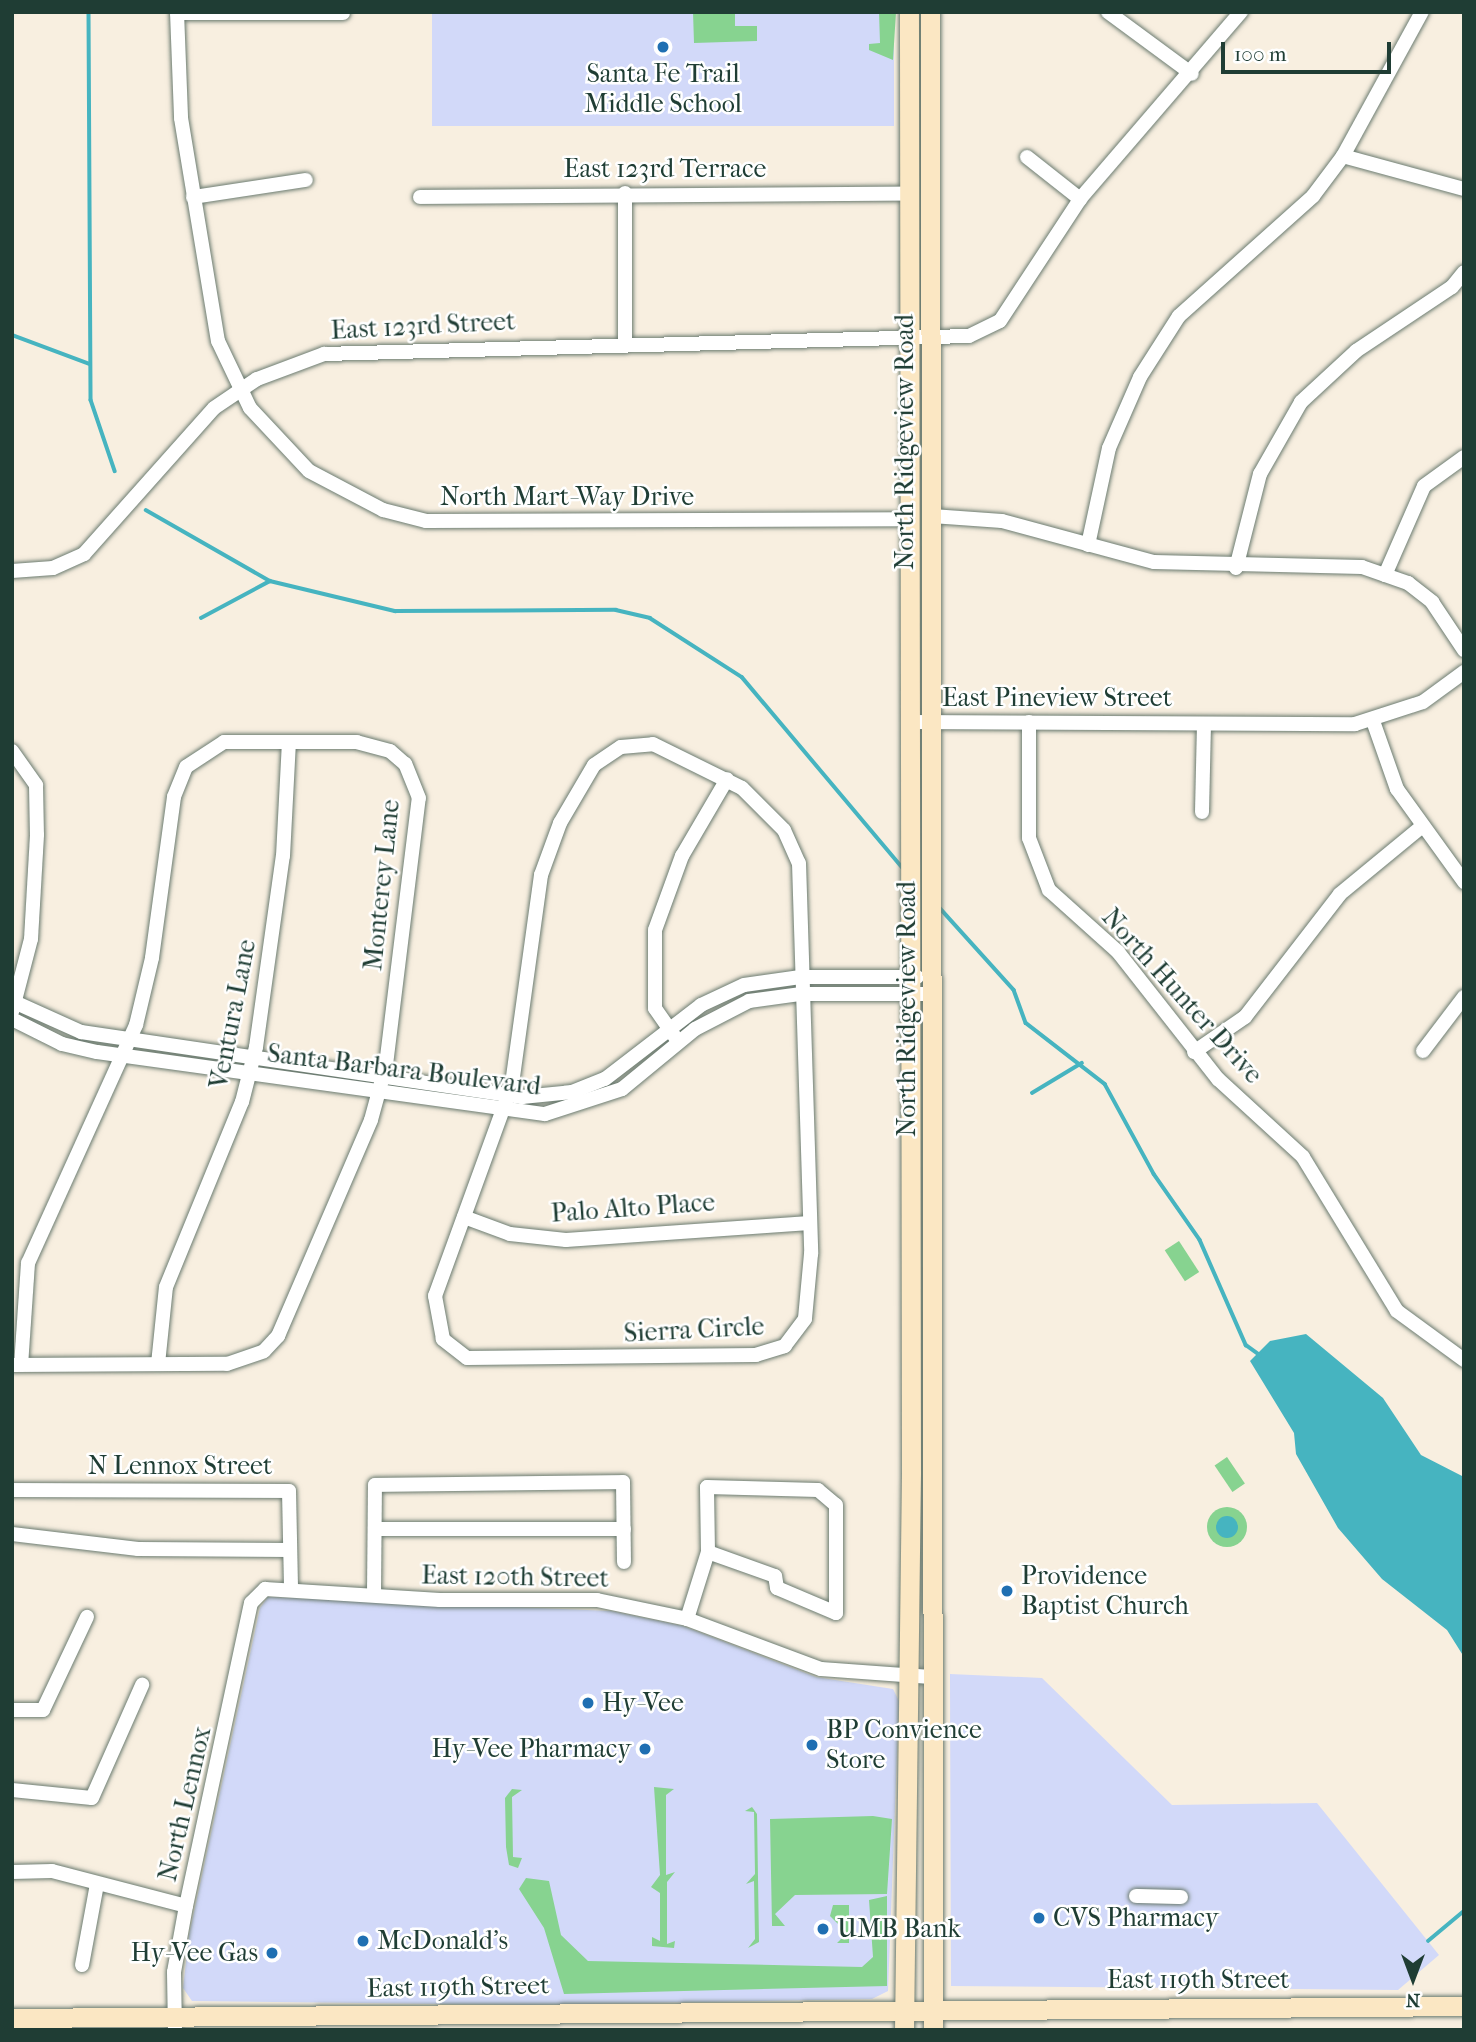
<!DOCTYPE html>
<html>
<head>
<meta charset="utf-8">
<style>
	body { margin:0 }
	#map { position:relative; width:1476px; height:2042px; overflow:hidden; background:#f8efe0; font-family:"IM FELL French Canon",serif }
	div>[style] { position:absolute }
	[style*='--x'] { left:calc(var(--x)*1px); top:calc(var(--y)*1px); width:calc(var(--w)*1px); rotate:calc(var(--a)*1deg) }
	.built>* { inset:0; background:#d2d9f9; transform-origin:0 0 }
	.green>* { inset:0; background:#87d390; transform-origin:0 0 }
	.round { border-radius:50% }
	.water>* { inset:0; background:#46b4c0 }
	.stream>* { height:3.5px; margin:-1.75px; padding:0 1.75px; transform-origin:1.75px; border-radius:1.75px; background:#46b4c0 }
	.roads { filter:drop-shadow(0 0 2px #6b7b70) drop-shadow(0 0 2px #6b7b70) }
	.street>* { height:14px; margin:-7px; padding:0 7px; transform-origin:7px; border-radius:7px; background:#fff }
	.secondary>* { height:19px; margin:-9.5px; padding:0 9.5px; transform-origin:9.5px; border-radius:9.5px; background:#fbe7c3 }
	.dots>* { width:19px; height:19px; translate:-50% -50%; box-sizing:border-box; border:4px solid #fff; border-radius:50% }
	span { translate:-50% -50%; white-space:nowrap; text-align:center; line-height:1.15; -webkit-text-stroke:5px #fff; paint-order:stroke }
	.poi-label { font-size:26px; color:#1f3d34 }
	.left { translate:0 -50%; text-align:left }
	.right { translate:-100% -50%; text-align:right }
	.street-label { font-size:26px; color:#1f3d34 }
	.frame { position:absolute; inset:0; border:14px solid #1f3d34; pointer-events:none }
	.north { position:absolute; left:1378px; top:1944px; width:70px; height:70px; -webkit-text-stroke:5px #fff; paint-order:stroke; rotate:180deg; font-size:19px; font-weight:700; line-height:28px; text-align:center; color:#1f3d34 }
	.north::after { content:''; display:block; margin:auto; width:24px; height:32px; background:#1f3d34; clip-path:polygon(50% 0,100% 100%,50% 72%,0 100%) }
	.scale { position:absolute; left:1221px; top:42px; width:170px; height:32px; box-sizing:border-box; border:4px solid #1f3d34; border-top:0; padding-left:9px; font-size:21px; line-height:24px; white-space:nowrap; color:#1f3d34; -webkit-text-stroke:5px #fff; paint-order:stroke }
</style>
</head>
<body>
<div id="map">
	<div class="built">
		<i style="left:432px;top:12px;width:462px;height:114px"></i>
		<i style="clip-path:polygon(268px 1597px,611px 1611px,683px 1626px,816px 1677px,893px 1689px,899px 1701px,888px 1991px,872px 1999px,527px 2005px,192px 2001px,183px 1988px,189px 1935px,260px 1608px)"></i>
		<i style="clip-path:polygon(950px 1674px,1042px 1678px,1172px 1805px,1317px 1803px,1439px 1955px,1398px 1990px,951px 1986px)"></i>
	</div>
	<div class="green">
		<i style="clip-path:polygon(693px 12px,735px 14px,735px 26px,757px 26px,757px 41px,694px 43px)"></i>
		<i style="clip-path:polygon(879px 12px,896px 12px,893px 60px,869px 50px,869px 44px,880px 43px)"></i>
		<i style="left:1179px;top:1241px;width:37px;height:17px;rotate:57deg"></i>
		<i style="left:1227px;top:1457px;width:32px;height:15px;rotate:56deg"></i>
		<i class="round" style="left:1207px;top:1507px;width:40px;height:40px"></i>
		<i style="clip-path:polygon(654px 1787px,674px 1789px,666px 1795px,666px 1875px,675px 1872px,667px 1882px,667px 1944px,675px 1941px,674px 1948px,652px 1946px,652px 1937px,660px 1941px,660px 1893px,651px 1887px,660px 1875px)"></i>
		<i style="clip-path:polygon(512px 1789px,522px 1790px,512px 1797px,513px 1857px,522px 1858px,518px 1868px,509px 1865px,506px 1847px,505px 1798px)"></i>
		<i style="clip-path:polygon(752px 1807px,757px 1814px,759px 1942px,748px 1948px,755px 1939px,754px 1881px,746px 1884px,755px 1874px,754px 1812px,745px 1811px)"></i>
		<i style="clip-path:polygon(873px 1816px,892px 1819px,887px 1894px,795px 1895px,775px 1914px,785px 1926px,772px 1926px,770px 1819px)"></i>
		<i style="clip-path:polygon(526px 1878px,549px 1881px,561px 1935px,588px 1961px,862px 1967px,873px 1957px,869px 1900px,887px 1896px,887px 1986px,564px 1994px,544px 1928px,519px 1889px)"></i>
		<i style="clip-path:polygon(833px 1905px,849px 1905px,849px 1943px,837px 1943px,847px 1933px,830px 1916px)"></i>
	</div>
	<div class="water">
		<i style="clip-path:polygon(1306px 1334px,1383px 1398px,1421px 1455px,1464px 1477px,1464px 1657px,1447px 1630px,1382px 1579px,1338px 1528px,1296px 1454px,1294px 1433px,1250px 1361px,1270px 1341px)"></i>
		<i class="round" style="left:1216px;top:1516px;width:22px;height:22px"></i>
	</div>
	<div class="stream">
		<i style="--x:89;--y:12;--w:388;--a:89.7"></i>
		<i style="--x:91;--y:400;--w:75;--a:71.3"></i>
		<i style="--x:12;--y:335;--w:83;--a:20.4"></i>
		<i style="--x:146;--y:510;--w:143;--a:29.8"></i>
		<i style="--x:270;--y:581;--w:129;--a:13.5"></i>
		<i style="--x:395;--y:611;--w:221;--a:-0.3"></i>
		<i style="--x:616;--y:610;--w:35;--a:13"></i>
		<i style="--x:650;--y:618;--w:109;--a:32.7"></i>
		<i style="--x:742;--y:677;--w:250;--a:49.9"></i>
		<i style="--x:201;--y:618;--w:78;--a:-28.2"></i>
		<i style="--x:939;--y:907;--w:112;--a:47.9"></i>
		<i style="--x:1014;--y:990;--w:35;--a:70"></i>
		<i style="--x:1026;--y:1023;--w:100;--a:37.7"></i>
		<i style="--x:1105;--y:1084;--w:102;--a:61.4"></i>
		<i style="--x:1154;--y:1174;--w:80;--a:55.1"></i>
		<i style="--x:1200;--y:1240;--w:115;--a:66.3"></i>
		<i style="--x:1246;--y:1345;--w:17;--a:36"></i>
		<i style="--x:1032;--y:1093;--w:58;--a:-31"></i>
		<i style="--x:1428;--y:1941;--w:47;--a:-39.8"></i>
	</div>
	<div class="roads">
		<div class="street">
			<i style="--x:177;--y:12;--w:106;--a:87.8"></i>
			<i style="--x:181;--y:118;--w:226;--a:80.6"></i>
			<i style="--x:218;--y:341;--w:74;--a:64.5"></i>
			<i style="--x:250;--y:408;--w:86;--a:46.9"></i>
			<i style="--x:309;--y:471;--w:84;--a:27.8"></i>
			<i style="--x:383;--y:510;--w:44;--a:14.3"></i>
			<i style="--x:426;--y:521;--w:483;--a:-0.2"></i>
			<i style="--x:1108;--y:12;--w:104;--a:36.4"></i>
			<i style="--x:177;--y:13;--w:166;--a:0"></i>
			<i style="--x:1343;--y:156;--w:125;--a:15.3"></i>
			<i style="--x:1027;--y:157;--w:68;--a:38.4"></i>
			<i style="--x:193;--y:197;--w:114;--a:-8.6"></i>
			<i style="--x:420;--y:197;--w:490;--a:-0.4"></i>
			<i style="--x:625;--y:345;--w:152;--a:-90"></i>
			<i style="--x:932;--y:516;--w:70;--a:4.1"></i>
			<i style="--x:1002;--y:521;--w:157;--a:15.1"></i>
			<i style="--x:1154;--y:562;--w:208;--a:1.4"></i>
			<i style="--x:1362;--y:567;--w:49;--a:19.2"></i>
			<i style="--x:1408;--y:583;--w:31;--a:38"></i>
			<i style="--x:1432;--y:602;--w:58;--a:56.3"></i>
			<i style="--x:1088;--y:545;--w:99;--a:-77.8"></i>
			<i style="--x:1109;--y:448;--w:77;--a:-66.4"></i>
			<i style="--x:1140;--y:377;--w:72;--a:-57.4"></i>
			<i style="--x:1179;--y:316;--w:180;--a:-41.8"></i>
			<i style="--x:1313;--y:196;--w:50;--a:-53.1"></i>
			<i style="--x:1343;--y:156;--w:164;--a:-61.3"></i>
			<i style="--x:1236;--y:568;--w:97;--a:-75.7"></i>
			<i style="--x:1260;--y:474;--w:83;--a:-60.3"></i>
			<i style="--x:1301;--y:402;--w:75;--a:-42.8"></i>
			<i style="--x:1356;--y:351;--w:115;--a:-33.7"></i>
			<i style="--x:1452;--y:287;--w:19;--a:-51"></i>
			<i style="--x:12;--y:571;--w:41;--a:-4.2"></i>
			<i style="--x:53;--y:568;--w:34;--a:-24"></i>
			<i style="--x:84;--y:554;--w:195;--a:-48.3"></i>
			<i style="--x:214;--y:408;--w:52;--a:-34"></i>
			<i style="--x:257;--y:379;--w:72;--a:-20.5"></i>
			<i style="--x:324;--y:354;--w:645;--a:-1.6"></i>
			<i style="--x:969;--y:336;--w:34;--a:-26"></i>
			<i style="--x:1000;--y:321;--w:146;--a:-56.7"></i>
			<i style="--x:1080;--y:199;--w:247;--a:-49.3"></i>
			<i style="--x:1385;--y:575;--w:97;--a:-66.3"></i>
			<i style="--x:1424;--y:486;--w:49;--a:-35.9"></i>
			<i style="--x:1373;--y:721;--w:72;--a:70.6"></i>
			<i style="--x:1397;--y:789;--w:115;--a:54.2"></i>
			<i style="--x:910;--y:722;--w:445;--a:0.3"></i>
			<i style="--x:1355;--y:724;--w:71;--a:-17.9"></i>
			<i style="--x:1423;--y:702;--w:51;--a:-36.2"></i>
			<i style="--x:1029;--y:722;--w:116;--a:90"></i>
			<i style="--x:1029;--y:838;--w:56;--a:69"></i>
			<i style="--x:1049;--y:890;--w:93;--a:41.9"></i>
			<i style="--x:1118;--y:952;--w:162;--a:51.8"></i>
			<i style="--x:1218;--y:1079;--w:115;--a:42.5"></i>
			<i style="--x:1303;--y:1157;--w:180;--a:58.6"></i>
			<i style="--x:1397;--y:1311;--w:83;--a:36.2"></i>
			<i style="--x:653;--y:744;--w:99;--a:26.3"></i>
			<i style="--x:742;--y:788;--w:59;--a:45"></i>
			<i style="--x:784;--y:830;--w:36;--a:66"></i>
			<i style="--x:799;--y:863;--w:391;--a:88.2"></i>
			<i style="--x:811;--y:1254;--w:65;--a:95.3"></i>
			<i style="--x:805;--y:1319;--w:34;--a:127"></i>
			<i style="--x:785;--y:1346;--w:30;--a:163"></i>
			<i style="--x:756;--y:1355;--w:289;--a:179.4"></i>
			<i style="--x:467;--y:1358;--w:31;--a:-142"></i>
			<i style="--x:443;--y:1339;--w:44;--a:-100.5"></i>
			<i style="--x:435;--y:1296;--w:226;--a:-70"></i>
			<i style="--x:512;--y:1084;--w:211;--a:-82.1"></i>
			<i style="--x:541;--y:875;--w:55;--a:-69.9"></i>
			<i style="--x:560;--y:823;--w:67;--a:-59.6"></i>
			<i style="--x:594;--y:765;--w:32;--a:-34"></i>
			<i style="--x:621;--y:747;--w:32;--a:-5"></i>
			<i style="--x:12;--y:751;--w:42;--a:54.8"></i>
			<i style="--x:36;--y:785;--w:50;--a:88.9"></i>
			<i style="--x:37;--y:835;--w:104;--a:93.3"></i>
			<i style="--x:31;--y:939;--w:75;--a:104.6"></i>
			<i style="--x:1202;--y:812;--w:87;--a:-88.7"></i>
			<i style="--x:12;--y:1001;--w:76;--a:24.2"></i>
			<i style="--x:81;--y:1032;--w:446;--a:8.4"></i>
			<i style="--x:522;--y:1097;--w:50;--a:-5.7"></i>
			<i style="--x:572;--y:1092;--w:35;--a:-22"></i>
			<i style="--x:605;--y:1079;--w:121;--a:-37.6"></i>
			<i style="--x:701;--y:1005;--w:47;--a:-24.9"></i>
			<i style="--x:744;--y:985;--w:57;--a:-8.1"></i>
			<i style="--x:800;--y:977;--w:117;--a:0"></i>
			<i style="--x:12;--y:1019;--w:56;--a:26.6"></i>
			<i style="--x:62;--y:1044;--w:36;--a:13"></i>
			<i style="--x:97;--y:1052;--w:452;--a:7.9"></i>
			<i style="--x:545;--y:1114;--w:81;--a:-18"></i>
			<i style="--x:622;--y:1089;--w:94;--a:-39.4"></i>
			<i style="--x:695;--y:1029;--w:61;--a:-27.4"></i>
			<i style="--x:749;--y:1001;--w:51;--a:-7.8"></i>
			<i style="--x:800;--y:994;--w:133;--a:0"></i>
			<i style="--x:675;--y:1037;--w:35;--a:-125"></i>
			<i style="--x:655;--y:1008;--w:78;--a:-90"></i>
			<i style="--x:655;--y:930;--w:79;--a:-70"></i>
			<i style="--x:682;--y:856;--w:89;--a:-59.7"></i>
			<i style="--x:1423;--y:1051;--w:68;--a:-52.8"></i>
			<i style="--x:1194;--y:1052;--w:62;--a:-34.5"></i>
			<i style="--x:1245;--y:1017;--w:155;--a:-52.3"></i>
			<i style="--x:1340;--y:894;--w:104;--a:-39.5"></i>
			<i style="--x:464;--y:1217;--w:49;--a:20.3"></i>
			<i style="--x:510;--y:1234;--w:56;--a:6.1"></i>
			<i style="--x:566;--y:1240;--w:244;--a:-4"></i>
			<i style="--x:158;--y:1364;--w:77;--a:-84.1"></i>
			<i style="--x:166;--y:1287;--w:200;--a:-67.7"></i>
			<i style="--x:242;--y:1102;--w:57;--a:-75.7"></i>
			<i style="--x:256;--y:1047;--w:193;--a:-82"></i>
			<i style="--x:283;--y:856;--w:114;--a:-87"></i>
			<i style="--x:12;--y:1365;--w:215;--a:-0.3"></i>
			<i style="--x:227;--y:1364;--w:39;--a:-19"></i>
			<i style="--x:264;--y:1351;--w:21;--a:-47"></i>
			<i style="--x:278;--y:1336;--w:235;--a:-66.7"></i>
			<i style="--x:371;--y:1120;--w:57;--a:-74.7"></i>
			<i style="--x:386;--y:1065;--w:269;--a:-83"></i>
			<i style="--x:419;--y:798;--w:37;--a:-112"></i>
			<i style="--x:405;--y:764;--w:20;--a:-139"></i>
			<i style="--x:390;--y:751;--w:34;--a:-165"></i>
			<i style="--x:357;--y:742;--w:133;--a:180"></i>
			<i style="--x:224;--y:742;--w:45;--a:146.7"></i>
			<i style="--x:186;--y:767;--w:32;--a:112"></i>
			<i style="--x:174;--y:797;--w:162;--a:97.8"></i>
			<i style="--x:152;--y:958;--w:69;--a:103.4"></i>
			<i style="--x:136;--y:1025;--w:261;--a:114.4"></i>
			<i style="--x:28;--y:1263;--w:102;--a:93.9"></i>
			<i style="--x:12;--y:1490;--w:277;--a:0.2"></i>
			<i style="--x:289;--y:1491;--w:96;--a:88.8"></i>
			<i style="--x:375;--y:1529;--w:249;--a:0"></i>
			<i style="--x:12;--y:1534;--w:127;--a:6.8"></i>
			<i style="--x:138;--y:1549;--w:152;--a:0.4"></i>
			<i style="--x:374;--y:1595;--w:110;--a:-89.5"></i>
			<i style="--x:375;--y:1485;--w:248;--a:-0.7"></i>
			<i style="--x:623;--y:1482;--w:80;--a:89.3"></i>
			<i style="--x:687;--y:1619;--w:70;--a:-72.6"></i>
			<i style="--x:708;--y:1552;--w:65;--a:-90.9"></i>
			<i style="--x:707;--y:1487;--w:111;--a:1.5"></i>
			<i style="--x:818;--y:1490;--w:23;--a:40"></i>
			<i style="--x:836;--y:1505;--w:108;--a:90"></i>
			<i style="--x:836;--y:1613;--w:64;--a:-157"></i>
			<i style="--x:777;--y:1588;--w:12;--a:-99"></i>
			<i style="--x:775;--y:1576;--w:71;--a:-160.3"></i>
			<i style="--x:12;--y:1710;--w:31;--a:0"></i>
			<i style="--x:43;--y:1710;--w:103;--a:-64.7"></i>
			<i style="--x:12;--y:1790;--w:80;--a:5.7"></i>
			<i style="--x:92;--y:1798;--w:124;--a:-66.1"></i>
			<i style="--x:12;--y:1872;--w:40;--a:-1.4"></i>
			<i style="--x:52;--y:1871;--w:138;--a:14.6"></i>
			<i style="--x:1136;--y:1896;--w:45;--a:1.3"></i>
			<i style="--x:82;--y:1965;--w:82;--a:-79.5"></i>
			<i style="--x:175;--y:2030;--w:58;--a:-91"></i>
			<i style="--x:174;--y:1972;--w:67;--a:-79.7"></i>
			<i style="--x:186;--y:1906;--w:310;--a:-77.9"></i>
			<i style="--x:251;--y:1603;--w:20;--a:-45"></i>
			<i style="--x:265;--y:1589;--w:175;--a:3.6"></i>
			<i style="--x:440;--y:1600;--w:157;--a:0"></i>
			<i style="--x:597;--y:1600;--w:92;--a:11.9"></i>
			<i style="--x:687;--y:1619;--w:143;--a:20.5"></i>
			<i style="--x:821;--y:1669;--w:110;--a:4.2"></i>
		</div>
		<div class="secondary">
			<i style="--x:930;--y:12;--w:2018;--a:89.91"></i>
			<i style="--x:12;--y:2018;--w:1452;--a:-0.47"></i>
			<i style="--x:904;--y:2030;--w:557;--a:-89.28"></i>
			<i style="--x:911;--y:1473;--w:1461;--a:-90.08"></i>
		</div>
	</div>
	<div class="dots">
		<i style="left:663px;top:47px;background:#1f6fb2"></i>
		<i style="left:1007px;top:1591px;background:#1f6fb2"></i>
		<i style="left:588px;top:1703px;background:#1f6fb2"></i>
		<i style="left:812px;top:1745px;background:#1f6fb2"></i>
		<i style="left:645px;top:1749px;background:#1f6fb2"></i>
		<i style="left:1039px;top:1918px;background:#1f6fb2"></i>
		<i style="left:823px;top:1929px;background:#1f6fb2"></i>
		<i style="left:363px;top:1941px;background:#1f6fb2"></i>
		<i style="left:272px;top:1953px;background:#1f6fb2"></i>
	</div>
	<div class="poi-label">
		<span style="left:663px;top:89px">Santa Fe Trail<br>Middle School</span>
		<span class="left" style="left:1021px;top:1591px">Providence<br>Baptist Church</span>
		<span class="left" style="left:602px;top:1703px">Hy-Vee</span>
		<span class="left" style="left:826px;top:1745px">BP Convience<br>Store</span>
		<span class="right" style="left:631px;top:1749px">Hy-Vee Pharmacy</span>
		<span class="left" style="left:1053px;top:1918px">CVS Pharmacy</span>
		<span class="left" style="left:837px;top:1929px">UMB Bank</span>
		<span class="left" style="left:377px;top:1941px">McDonald's</span>
		<span class="right" style="left:258px;top:1953px">Hy-Vee Gas</span>
	</div>
	<div class="street-label">
		<span style="left:665px;top:169px">East 123rd Terrace</span>
		<span style="left:423px;top:326px;rotate:-3deg">East 123rd Street</span>
		<span style="left:905px;top:442px;rotate:-90deg">North Ridgeview Road</span>
		<span style="left:567px;top:497px">North Mart-Way Drive</span>
		<span style="left:1057px;top:698px">East Pineview Street</span>
		<span style="left:382px;top:885px;rotate:-84deg">Monterey Lane</span>
		<span style="left:1182px;top:996px;rotate:48deg">North Hunter Drive</span>
		<span style="left:907px;top:1009px;rotate:-90deg">North Ridgeview Road</span>
		<span style="left:233px;top:1014px;rotate:-79deg">Ventura Lane</span>
		<span style="left:404px;top:1070px;rotate:7deg">Santa Barbara Boulevard</span>
		<span style="left:633px;top:1208px;rotate:-4deg">Palo Alto Place</span>
		<span style="left:694px;top:1330px;rotate:-3deg">Sierra Circle</span>
		<span style="left:180px;top:1466px">N Lennox Street</span>
		<span style="left:515px;top:1577px;rotate:1deg">East 120th Street</span>
		<span style="left:185px;top:1804px;rotate:-77deg">North Lennox</span>
		<span style="left:1198px;top:1980px">East 119th Street</span>
		<span style="left:458px;top:1987px;rotate:-1deg">East 119th Street</span>
	</div>
	<div class="frame"></div>
	<div class="north">N</div>
	<div class="scale">100 m</div>
</div>
</body>
</html>
